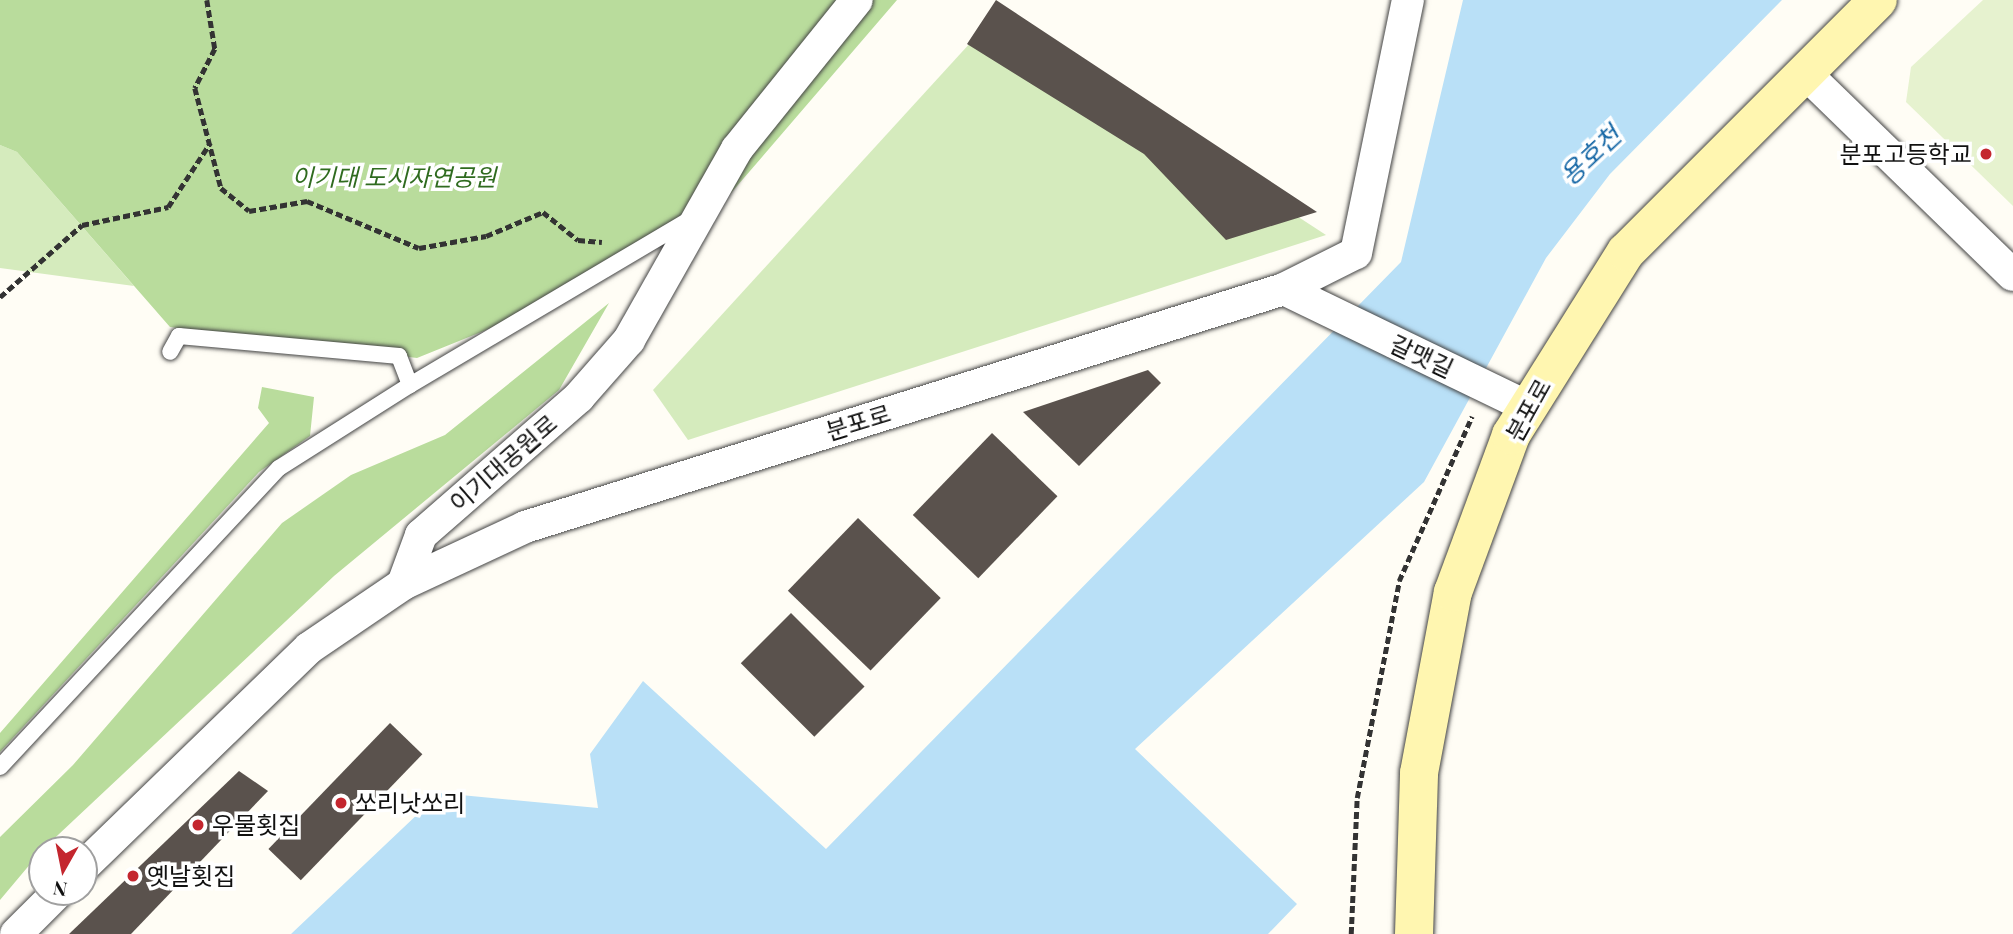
<!DOCTYPE html>
<html>
<head>
<meta charset="utf-8">
<style>
	body { margin:0 }
	#map { position:relative; width:2013px; height:934px; overflow:hidden; background:#fffdf5; font-family:"Playfair Display","Noto Sans KR",serif }
	div>[style] { position:absolute }
	[style*='--x'] { left:calc(var(--x)*1px); top:calc(var(--y)*1px); width:calc(var(--w)*1px); rotate:calc(var(--a)*1deg) }
	.green>* { inset:0; background:#d5ebbd }
	.forest>* { inset:0; background:#b9dc9c }
	.pitch>* { inset:0; background:#e6f2cf }
	.water>* { inset:0; background:#b9e0f7 }
	.building>* { inset:0; background:#5a524d; transform-origin:0 0 }
	.path>* { height:4.5px; margin-top:-2.25px; transform-origin:0; background:repeating-linear-gradient(90deg,#333 0 7px,transparent 0 10.5px) }
	.roads { filter:drop-shadow(0 0 2px #444) drop-shadow(0 0 2px #444) }
	.lane>* { height:16px; margin:-8px; padding:0 8px; transform-origin:8px; border-radius:8px; background:#fff }
	.street>* { height:32px; margin:-16px; padding:0 16px; transform-origin:16px; border-radius:16px; background:#fff }
	.secondary>* { height:38px; margin:-19px; padding:0 19px; transform-origin:19px; border-radius:19px; background:#fff6b0 }
	.dots>* { width:19px; height:19px; translate:-50% -50%; box-sizing:border-box; border:4px solid #fff; border-radius:50% }
	span { translate:-50% -50%; white-space:nowrap; text-align:center; line-height:1.15; -webkit-text-stroke:7px #fff; paint-order:stroke }
	.poi-label { font-size:24px; color:#111 }
	.right { translate:-100% -50%; text-align:right }
	.left { translate:0 -50%; text-align:left }
	.park-label { font-size:24px; color:#2f6b1f; font-style:italic }
	.street-label { font-size:24px; color:#111 }
	.water-label { font-size:26px; color:#1768a6; font-style:italic }
	.north { position:absolute; left:28px; top:836px; width:70px; height:70px; box-sizing:border-box; background:#fff; border:2px solid #a0a0a0; border-radius:50%; rotate:189deg; font-size:19px; font-weight:700; line-height:28px; text-align:center; color:#111 }
	.north::after { content:''; display:block; margin:auto; width:24px; height:32px; background:#c4262e; clip-path:polygon(50% 0,100% 100%,50% 72%,0 100%) }
</style>
</head>
<body>
<div id="map">
	<div class="green">
		<i style="clip-path:polygon(993px 18px,1326px 235px,688px 440px,653px 390px)"></i>
		<i style="clip-path:polygon(0 145px,17px 152px,134px 286px,0 268px)"></i>
	</div>
	<div class="forest">
		<i style="clip-path:polygon(0 0,897px 0,731px 193px,506px 322px,417px 358px,170px 327px,17px 152px,0 145px)"></i>
		<i style="clip-path:polygon(609px 303px,559px 390px,334px 576px,42px 850px,0 900px,0 837px,73px 765px,282px 523px,351px 475px,445px 435px)"></i>
		<i style="clip-path:polygon(262px 387px,314px 397px,310px 436px,259px 472px,0 752px,0 733px,269px 423px,258px 408px)"></i>
	</div>
	<div class="pitch">
		<i style="clip-path:polygon(1983px 0,2013px 0,2013px 206px,1906px 102px,1911px 67px)"></i>
	</div>
	<div class="water">
		<i style="clip-path:polygon(1463px 0,1782px 0,1610px 174px,1546px 258px,1424px 482px,1135px 749px,1297px 904px,1268px 934px,291px 934px,440px 793px,598px 808px,590px 754px,643px 681px,826px 849px,1401px 262px)"></i>
	</div>
	<div class="building">
		<i style="clip-path:polygon(996px 0,1317px 212px,1226px 240px,1144px 154px,967px 44px)"></i>
		<i style="clip-path:polygon(1148px 370px,1161px 383px,1079px 466px,1023px 412px)"></i>
		<i style="left:992px;top:433px;width:91px;height:114px;rotate:44deg"></i>
		<i style="left:858px;top:518px;width:115px;height:101px;rotate:44deg"></i>
		<i style="left:791px;top:613px;width:104px;height:71px;rotate:45deg"></i>
		<i style="left:390px;top:723px;width:45px;height:175px;rotate:44deg"></i>
		<i style="clip-path:polygon(239px 771px,268px 791px,131px 934px,69px 934px)"></i>
	</div>
	<div class="path">
		<i style="--x:207;--y:0;--w:50;--a:80.7"></i>
		<i style="--x:215;--y:49;--w:44;--a:117.1"></i>
		<i style="--x:195;--y:88;--w:103;--a:75.4"></i>
		<i style="--x:221;--y:188;--w:36;--a:39"></i>
		<i style="--x:249;--y:211;--w:59;--a:-9.8"></i>
		<i style="--x:307;--y:201;--w:121;--a:22.8"></i>
		<i style="--x:419;--y:248;--w:68;--a:-10.2"></i>
		<i style="--x:486;--y:236;--w:62;--a:-22.8"></i>
		<i style="--x:543;--y:212;--w:45;--a:38.7"></i>
		<i style="--x:578;--y:240;--w:24;--a:5"></i>
		<i style="--x:0;--y:297;--w:109;--a:-41.3"></i>
		<i style="--x:82;--y:225;--w:88;--a:-11.8"></i>
		<i style="--x:168;--y:207;--w:77;--a:-56.7"></i>
		<i style="--x:1351;--y:934;--w:136;--a:-87.5"></i>
		<i style="--x:1357;--y:798;--w:221;--a:-79"></i>
		<i style="--x:1399;--y:581;--w:180;--a:-66.1"></i>
	</div>
	<div class="roads">
		<div class="lane">
			<i style="--x:410;--y:385;--w:326;--a:-30.6"></i>
			<i style="--x:0;--y:767;--w:409;--a:-47"></i>
			<i style="--x:279;--y:468;--w:155;--a:-32.4"></i>
			<i style="--x:410;--y:385;--w:31;--a:-111"></i>
			<i style="--x:399;--y:356;--w:221;--a:-174.8"></i>
			<i style="--x:179;--y:336;--w:18;--a:119"></i>
		</div>
		<div class="street">
			<i style="--x:1804;--y:72;--w:291;--a:44.2"></i>
			<i style="--x:1284;--y:289;--w:80;--a:-26.6"></i>
			<i style="--x:1356;--y:253;--w:258;--a:-78.4"></i>
			<i style="--x:403;--y:584;--w:52;--a:-69.8"></i>
			<i style="--x:421;--y:535;--w:210;--a:-41.1"></i>
			<i style="--x:579;--y:397;--w:76;--a:-48.7"></i>
			<i style="--x:629;--y:340;--w:219;--a:-60.5"></i>
			<i style="--x:737;--y:149;--w:191;--a:-51.2"></i>
			<i style="--x:84;--y:866;--w:313;--a:-44.1"></i>
			<i style="--x:309;--y:648;--w:114;--a:-34.2"></i>
			<i style="--x:403;--y:584;--w:135;--a:-25"></i>
			<i style="--x:525;--y:527;--w:795;--a:-17.41"></i>
			<i style="--x:1284;--y:289;--w:269;--a:25.8"></i>
			<i style="--x:16;--y:934;--w:59;--a:-45"></i>
		</div>
		<div class="secondary">
			<i style="--x:1414;--y:934;--w:161;--a:-88.2"></i>
			<i style="--x:1419;--y:773;--w:184;--a:-79.4"></i>
			<i style="--x:1453;--y:592;--w:167;--a:-69.7"></i>
			<i style="--x:1511;--y:435;--w:216;--a:-57.9"></i>
			<i style="--x:1626;--y:252;--w:356;--a:-45"></i>
		</div>
	</div>
	<div class="dots">
		<i style="left:1986px;top:154px;background:#c4262e"></i>
		<i style="left:341px;top:803px;background:#c4262e"></i>
		<i style="left:198px;top:825px;background:#c4262e"></i>
		<i style="left:133px;top:876px;background:#c4262e"></i>
	</div>
	<div class="poi-label">
		<span class="right" style="left:1972px;top:154px">분포고등학교</span>
		<span class="left" style="left:355px;top:803px">쏘리낫쏘리</span>
		<span class="left" style="left:212px;top:825px">우물횟집</span>
		<span class="left" style="left:147px;top:876px">옛날횟집</span>
	</div>
	<div class="park-label">
		<span style="left:394px;top:177px">이기대 도시자연공원</span>
	</div>
	<div class="street-label">
		<span style="left:1422px;top:356px;rotate:25deg">갈맷길</span>
		<span style="left:1528px;top:410px;rotate:-61deg">분포로</span>
		<span style="left:858px;top:422px;rotate:-17deg">분포로</span>
		<span style="left:503px;top:463px;rotate:-41deg">이기대공원로</span>
	</div>
	<div class="water-label">
		<span style="left:1590px;top:155px;rotate:-43deg">용호천</span>
	</div>
	<div class="north">N</div>
</div>
</body>
</html>
